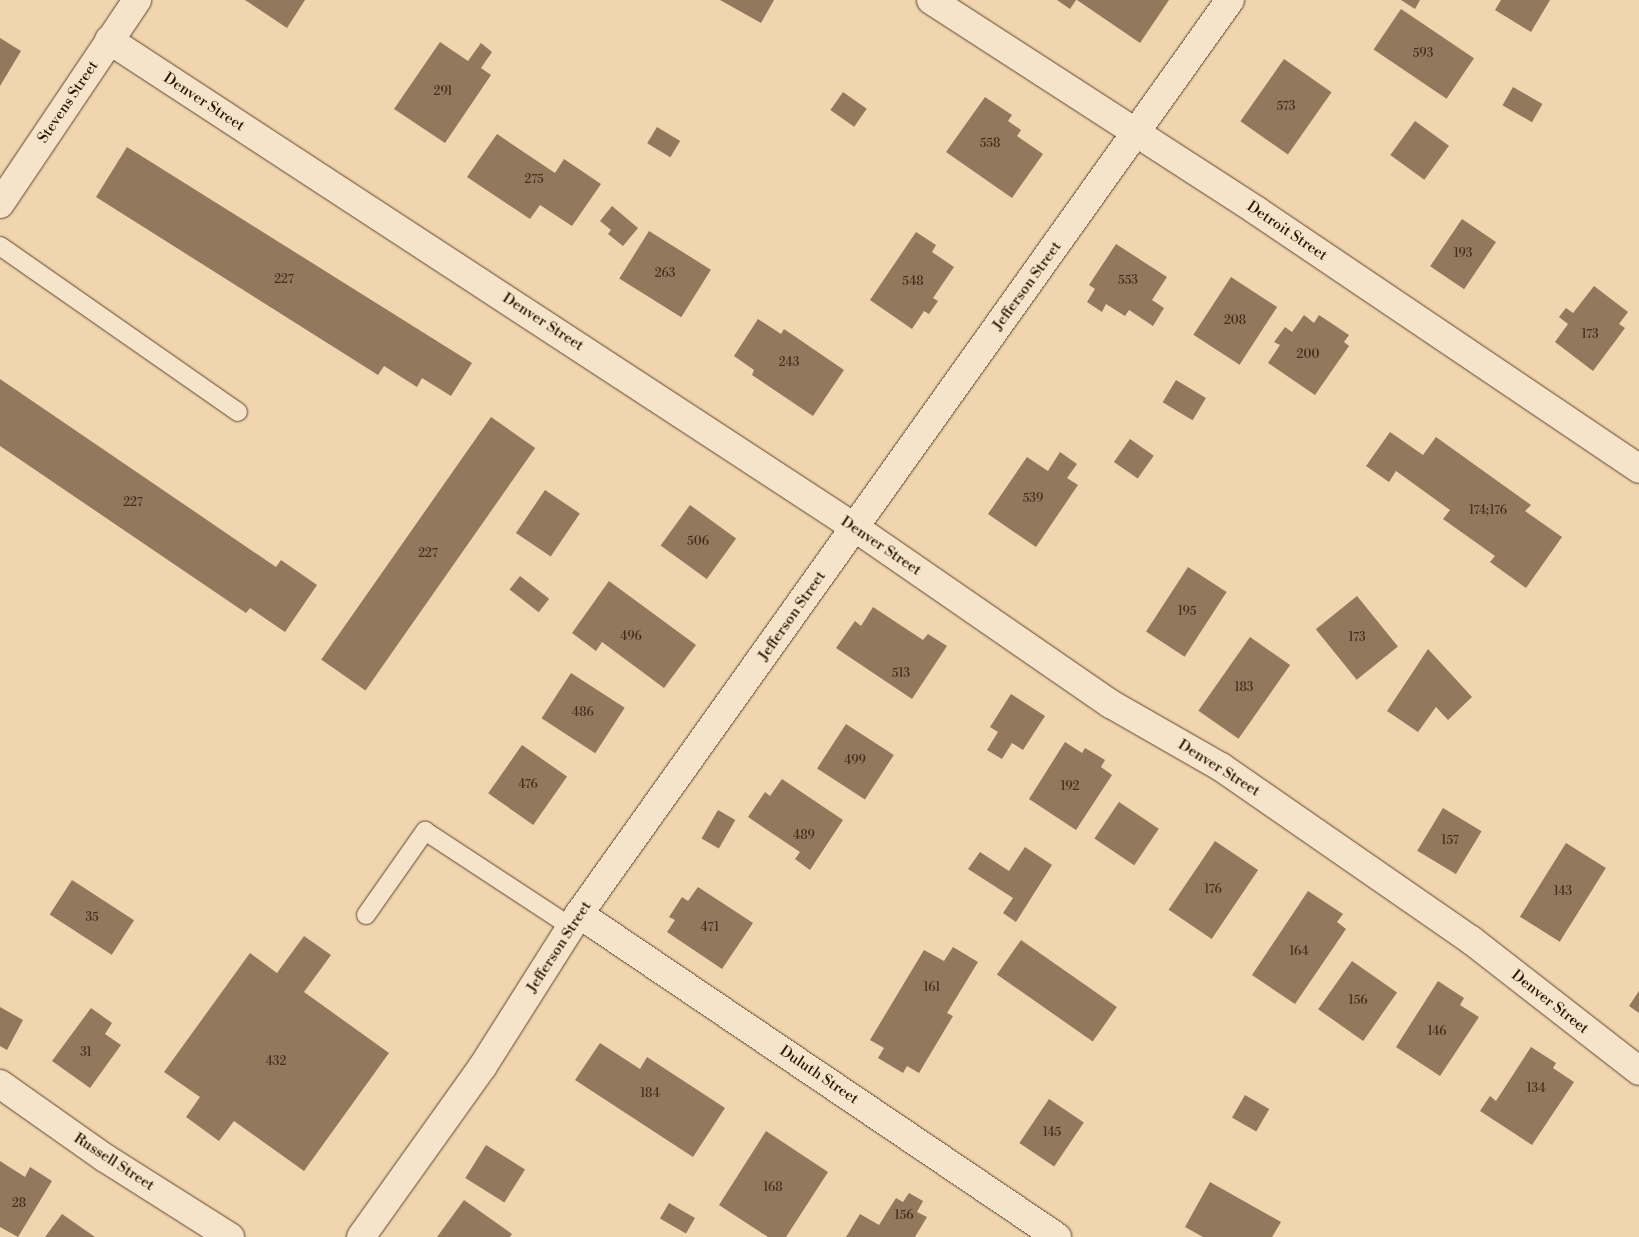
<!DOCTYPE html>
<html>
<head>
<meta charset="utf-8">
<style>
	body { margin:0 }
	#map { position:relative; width:1639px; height:1237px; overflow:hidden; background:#f1d5ae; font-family:"Libre Bodoni",serif }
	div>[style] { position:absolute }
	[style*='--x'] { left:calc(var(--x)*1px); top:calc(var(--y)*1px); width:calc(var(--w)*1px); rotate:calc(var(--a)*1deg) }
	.building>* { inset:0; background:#92785d; transform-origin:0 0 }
	.roads { filter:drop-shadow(0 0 1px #5d442f) drop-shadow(0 0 1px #5d442f) }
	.lane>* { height:18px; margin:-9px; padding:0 9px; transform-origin:9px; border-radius:9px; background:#f6e4ca }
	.street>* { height:28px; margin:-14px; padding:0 14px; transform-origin:14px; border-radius:14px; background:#f6e4ca }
	.secondary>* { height:28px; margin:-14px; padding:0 14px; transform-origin:14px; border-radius:14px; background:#f6e4ca }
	span { translate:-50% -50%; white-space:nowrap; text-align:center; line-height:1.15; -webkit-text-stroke:4.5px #f6e4ca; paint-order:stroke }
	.number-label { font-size:12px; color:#462c1b }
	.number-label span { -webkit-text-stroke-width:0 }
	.street-label { font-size:15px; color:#2c1305 }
</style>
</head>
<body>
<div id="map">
	<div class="building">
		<i style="clip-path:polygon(245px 0,305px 0,287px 28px)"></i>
		<i style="clip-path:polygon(720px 0,774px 0,761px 23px)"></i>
		<i style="clip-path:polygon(1057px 0,1076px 0,1070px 9px)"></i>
		<i style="clip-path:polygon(1077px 0,1169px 0,1140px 43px)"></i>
		<i style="clip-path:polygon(1401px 0,1420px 0,1415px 9px)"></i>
		<i style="clip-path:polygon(1501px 0,1550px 0,1531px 32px,1495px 10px)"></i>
		<i style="left:1401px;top:9px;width:88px;height:49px;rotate:34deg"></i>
		<i style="clip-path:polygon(0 38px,21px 51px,0 86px)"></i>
		<i style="clip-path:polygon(440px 42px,468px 61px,481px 43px,492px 52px,481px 68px,491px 75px,445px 143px,394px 109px)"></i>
		<i style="left:1284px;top:59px;width:58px;height:76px;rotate:35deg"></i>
		<i style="left:1513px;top:87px;width:34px;height:21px;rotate:30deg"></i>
		<i style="left:843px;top:92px;width:29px;height:22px;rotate:35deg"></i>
		<i style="clip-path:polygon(985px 97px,1012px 115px,1008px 121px,1021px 130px,1017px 136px,1043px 154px,1012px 198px,946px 152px)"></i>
		<i style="left:1415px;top:121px;width:42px;height:42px;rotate:36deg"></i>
		<i style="left:657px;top:127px;width:27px;height:19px;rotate:31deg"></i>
		<i style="clip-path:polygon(497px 134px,555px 173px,564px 159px,601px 184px,572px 226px,540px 205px,530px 219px,467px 177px)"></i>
		<i style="clip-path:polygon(127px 147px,472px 363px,451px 396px,422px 378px,417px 387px,384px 366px,378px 375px,96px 197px)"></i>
		<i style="clip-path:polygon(612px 206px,638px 228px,623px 246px,608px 234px,611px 230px,600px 221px)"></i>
		<i style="left:1462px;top:219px;width:41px;height:57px;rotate:34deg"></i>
		<i style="left:649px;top:231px;width:73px;height:56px;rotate:32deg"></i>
		<i style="clip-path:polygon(916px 232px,936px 245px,932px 252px,954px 267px,933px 298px,938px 301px,929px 314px,924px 311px,912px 329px,870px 300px)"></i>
		<i style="clip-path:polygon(1116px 244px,1167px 277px,1152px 300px,1164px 308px,1153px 326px,1129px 310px,1125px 316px,1106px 304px,1102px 312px,1087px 302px,1095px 289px,1089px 285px)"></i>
		<i style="left:1231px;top:277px;width:55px;height:69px;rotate:33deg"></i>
		<i style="clip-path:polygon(1594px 286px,1628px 312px,1619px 324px,1625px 328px,1593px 371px,1555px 342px,1568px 324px,1559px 317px,1566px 308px,1573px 313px)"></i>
		<i style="clip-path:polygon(1304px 315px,1314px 323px,1319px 315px,1349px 335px,1344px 342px,1349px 346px,1315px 395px,1268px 363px,1280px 345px,1274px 342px,1285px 327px,1292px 332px)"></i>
		<i style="clip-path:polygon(758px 319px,781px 334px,784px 329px,844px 370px,813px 416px,752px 375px,754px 370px,734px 356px)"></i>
		<i style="clip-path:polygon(0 379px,276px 567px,281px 560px,317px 585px,285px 632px,250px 608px,246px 613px,0 446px)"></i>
		<i style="left:1176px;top:380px;width:35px;height:26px;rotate:31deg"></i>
		<i style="left:491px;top:417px;width:54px;height:296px;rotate:35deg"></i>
		<i style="clip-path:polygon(1390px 432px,1423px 455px,1436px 437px,1531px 505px,1525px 511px,1562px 537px,1526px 588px,1490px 562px,1495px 556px,1443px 519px,1450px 510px,1396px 471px,1389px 482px,1366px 466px)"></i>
		<i style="left:1130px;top:439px;width:29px;height:28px;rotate:35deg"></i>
		<i style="clip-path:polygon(1060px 452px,1077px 464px,1067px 478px,1078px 485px,1036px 547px,988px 514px,1027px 457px,1048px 471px)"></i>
		<i style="left:545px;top:490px;width:42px;height:52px;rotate:34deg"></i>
		<i style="left:690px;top:505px;width:57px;height:50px;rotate:36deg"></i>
		<i style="left:1188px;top:567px;width:46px;height:77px;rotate:33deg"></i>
		<i style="left:520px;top:576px;width:37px;height:17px;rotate:38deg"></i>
		<i style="clip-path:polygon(609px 581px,696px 645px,664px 688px,602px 642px,596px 651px,572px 633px)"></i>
		<i style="left:1357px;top:596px;width:65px;height:53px;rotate:51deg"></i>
		<i style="clip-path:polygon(873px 607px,923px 640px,928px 634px,947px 646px,912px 699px,836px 648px,855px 621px,861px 626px)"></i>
		<i style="left:1250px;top:637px;width:49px;height:90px;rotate:35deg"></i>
		<i style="clip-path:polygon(1428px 649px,1472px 697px,1448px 720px,1436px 707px,1418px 732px,1387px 711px)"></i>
		<i style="left:571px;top:673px;width:64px;height:54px;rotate:33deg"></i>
		<i style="clip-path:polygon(1011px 694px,1045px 716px,1023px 750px,1012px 743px,1002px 759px,987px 750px,998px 732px,990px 727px)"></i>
		<i style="left:846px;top:724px;width:57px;height:53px;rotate:33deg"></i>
		<i style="clip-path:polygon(1065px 742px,1082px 753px,1085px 748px,1105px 760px,1101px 767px,1112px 775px,1076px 830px,1029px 799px)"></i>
		<i style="left:522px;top:745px;width:55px;height:59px;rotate:35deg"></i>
		<i style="clip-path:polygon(782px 779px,843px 820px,810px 870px,795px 859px,800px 852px,748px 817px,765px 792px,770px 796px)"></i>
		<i style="left:1119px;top:802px;width:48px;height:44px;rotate:34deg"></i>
		<i style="left:1443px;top:808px;width:45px;height:50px;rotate:31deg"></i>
		<i style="left:718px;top:810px;width:20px;height:33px;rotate:30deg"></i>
		<i style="left:1215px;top:841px;width:52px;height:83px;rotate:34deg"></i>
		<i style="left:1566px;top:843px;width:47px;height:87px;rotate:32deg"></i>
		<i style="clip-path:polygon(1025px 847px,1052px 865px,1016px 922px,1003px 913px,1013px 898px,968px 869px,980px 852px,1009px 871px)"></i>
		<i style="left:72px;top:880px;width:74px;height:41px;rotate:33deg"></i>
		<i style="clip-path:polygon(698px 887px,753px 923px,722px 969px,667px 932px,675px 920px,669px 917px,682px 897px,688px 901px)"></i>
		<i style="clip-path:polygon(1308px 891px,1343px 914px,1337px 922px,1346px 929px,1295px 1004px,1252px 975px)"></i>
		<i style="clip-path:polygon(304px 936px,331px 955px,304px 992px,389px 1053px,304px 1171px,234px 1121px,219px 1141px,186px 1117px,200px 1097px,164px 1072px,250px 953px,277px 973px)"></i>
		<i style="left:1021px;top:940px;width:117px;height:42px;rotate:35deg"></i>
		<i style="clip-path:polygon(953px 947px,978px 962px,947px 1013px,953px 1016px,919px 1073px,907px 1066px,903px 1073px,878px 1058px,884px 1048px,870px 1040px,924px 950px,944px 961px)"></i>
		<i style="left:1352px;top:961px;width:55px;height:59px;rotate:35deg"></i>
		<i style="clip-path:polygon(1438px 981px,1464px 998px,1460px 1005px,1479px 1017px,1440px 1076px,1396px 1047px)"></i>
		<i style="clip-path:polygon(1639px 991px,1639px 1013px,1629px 1006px)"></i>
		<i style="clip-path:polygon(0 1007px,23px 1020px,7px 1050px,0 1046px)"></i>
		<i style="clip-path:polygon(91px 1008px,112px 1023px,105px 1034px,121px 1045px,90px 1088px,52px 1061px)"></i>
		<i style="clip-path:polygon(600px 1043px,640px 1069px,647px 1057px,725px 1108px,693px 1157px,575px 1080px)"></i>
		<i style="clip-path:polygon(1531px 1047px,1556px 1063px,1553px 1068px,1574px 1082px,1532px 1145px,1480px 1111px,1490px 1096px,1496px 1101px)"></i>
		<i style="left:1245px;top:1095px;width:28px;height:26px;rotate:30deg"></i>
		<i style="left:1049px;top:1099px;width:42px;height:53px;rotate:34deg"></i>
		<i style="clip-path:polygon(766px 1131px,828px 1172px,786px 1237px,768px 1237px,719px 1205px)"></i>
		<i style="left:486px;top:1145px;width:46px;height:39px;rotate:32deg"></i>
		<i style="clip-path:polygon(0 1161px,25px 1177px,30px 1167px,52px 1181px,18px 1237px,0 1227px)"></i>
		<i style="clip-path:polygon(1210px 1182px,1281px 1222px,1272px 1237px,1203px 1237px,1185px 1227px)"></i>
		<i style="clip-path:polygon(909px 1193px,923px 1201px,917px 1212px,927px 1217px,915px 1237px,846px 1237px,860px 1214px,879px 1225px,896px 1198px,903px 1202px)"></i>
		<i style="clip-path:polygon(464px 1200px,512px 1234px,510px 1237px,437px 1237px)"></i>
		<i style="left:669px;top:1203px;width:30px;height:18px;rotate:30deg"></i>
		<i style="clip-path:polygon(62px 1214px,95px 1237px,45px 1237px)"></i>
	</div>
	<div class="roads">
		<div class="lane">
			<i style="--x:0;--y:246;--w:290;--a:34.9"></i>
			<i style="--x:366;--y:915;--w:103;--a:-54.9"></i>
			<i style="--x:425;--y:831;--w:175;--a:33.3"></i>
		</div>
		<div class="street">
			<i style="--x:931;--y:0;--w:388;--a:32.9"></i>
			<i style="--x:1257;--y:211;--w:461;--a:34"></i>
			<i style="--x:109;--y:40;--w:890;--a:33.17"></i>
			<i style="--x:854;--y:527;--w:312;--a:34.6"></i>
			<i style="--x:1111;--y:704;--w:127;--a:29.8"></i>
			<i style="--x:1221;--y:767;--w:304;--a:34.7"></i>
			<i style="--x:1471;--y:940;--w:213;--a:37.9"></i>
			<i style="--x:0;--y:204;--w:246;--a:-56.1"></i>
			<i style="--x:579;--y:914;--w:577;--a:34.05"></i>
			<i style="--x:0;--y:1084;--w:128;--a:35.2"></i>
			<i style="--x:105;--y:1158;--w:148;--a:32.3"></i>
		</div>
		<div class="secondary">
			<i style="--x:361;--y:1237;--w:210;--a:-54.5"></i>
			<i style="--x:483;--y:1066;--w:180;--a:-57.7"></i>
			<i style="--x:579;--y:914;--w:1122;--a:-54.54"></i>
		</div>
	</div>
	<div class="number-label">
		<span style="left:1423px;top:54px">593</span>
		<span style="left:443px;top:92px">291</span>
		<span style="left:1286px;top:107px">573</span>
		<span style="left:990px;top:144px">558</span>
		<span style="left:534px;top:180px">275</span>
		<span style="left:1463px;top:254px">193</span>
		<span style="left:665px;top:274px">263</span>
		<span style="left:284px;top:280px">227</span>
		<span style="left:1128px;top:281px">553</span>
		<span style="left:913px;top:282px">548</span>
		<span style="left:1235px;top:321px">208</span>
		<span style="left:1590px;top:335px">173</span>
		<span style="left:1308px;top:355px">200</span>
		<span style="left:789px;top:363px">243</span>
		<span style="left:1033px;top:499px">539</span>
		<span style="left:133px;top:503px">227</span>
		<span style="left:1488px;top:511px">174;176</span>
		<span style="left:698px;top:542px">506</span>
		<span style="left:428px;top:554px">227</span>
		<span style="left:1187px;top:612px">195</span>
		<span style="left:631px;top:637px">496</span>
		<span style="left:1357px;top:638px">173</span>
		<span style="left:901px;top:674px">513</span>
		<span style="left:1244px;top:688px">183</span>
		<span style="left:583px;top:713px">486</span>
		<span style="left:855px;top:761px">499</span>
		<span style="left:528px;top:785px">476</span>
		<span style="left:1070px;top:787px">192</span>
		<span style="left:804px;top:836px">489</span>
		<span style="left:1450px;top:841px">157</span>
		<span style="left:1213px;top:890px">176</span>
		<span style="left:1563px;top:892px">143</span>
		<span style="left:92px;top:918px">35</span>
		<span style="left:710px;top:928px">471</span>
		<span style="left:1299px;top:952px">164</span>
		<span style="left:932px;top:988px">161</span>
		<span style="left:1358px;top:1001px">156</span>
		<span style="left:1437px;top:1032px">146</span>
		<span style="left:86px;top:1053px">31</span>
		<span style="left:276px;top:1062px">432</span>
		<span style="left:1536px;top:1089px">134</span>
		<span style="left:650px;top:1094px">184</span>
		<span style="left:1052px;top:1133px">145</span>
		<span style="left:773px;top:1188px">168</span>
		<span style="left:19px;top:1204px">28</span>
		<span style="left:904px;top:1216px">156</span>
	</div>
	<div class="street-label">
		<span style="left:68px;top:102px;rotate:-56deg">Stevens Street</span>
		<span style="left:204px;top:102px;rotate:33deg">Denver Street</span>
		<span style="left:1287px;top:231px;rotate:34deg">Detroit Street</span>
		<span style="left:1027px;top:286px;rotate:-54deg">Jefferson Street</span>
		<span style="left:543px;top:322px;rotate:33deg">Denver Street</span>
		<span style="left:881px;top:546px;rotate:34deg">Denver Street</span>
		<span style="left:792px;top:616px;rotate:-55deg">Jefferson Street</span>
		<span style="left:1219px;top:768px;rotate:32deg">Denver Street</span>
		<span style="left:559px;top:947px;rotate:-57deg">Jefferson Street</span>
		<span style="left:1550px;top:1002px;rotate:38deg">Denver Street</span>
		<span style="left:819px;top:1075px;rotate:34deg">Duluth Street</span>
		<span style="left:114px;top:1162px;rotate:33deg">Russell Street</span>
	</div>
</div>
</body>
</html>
